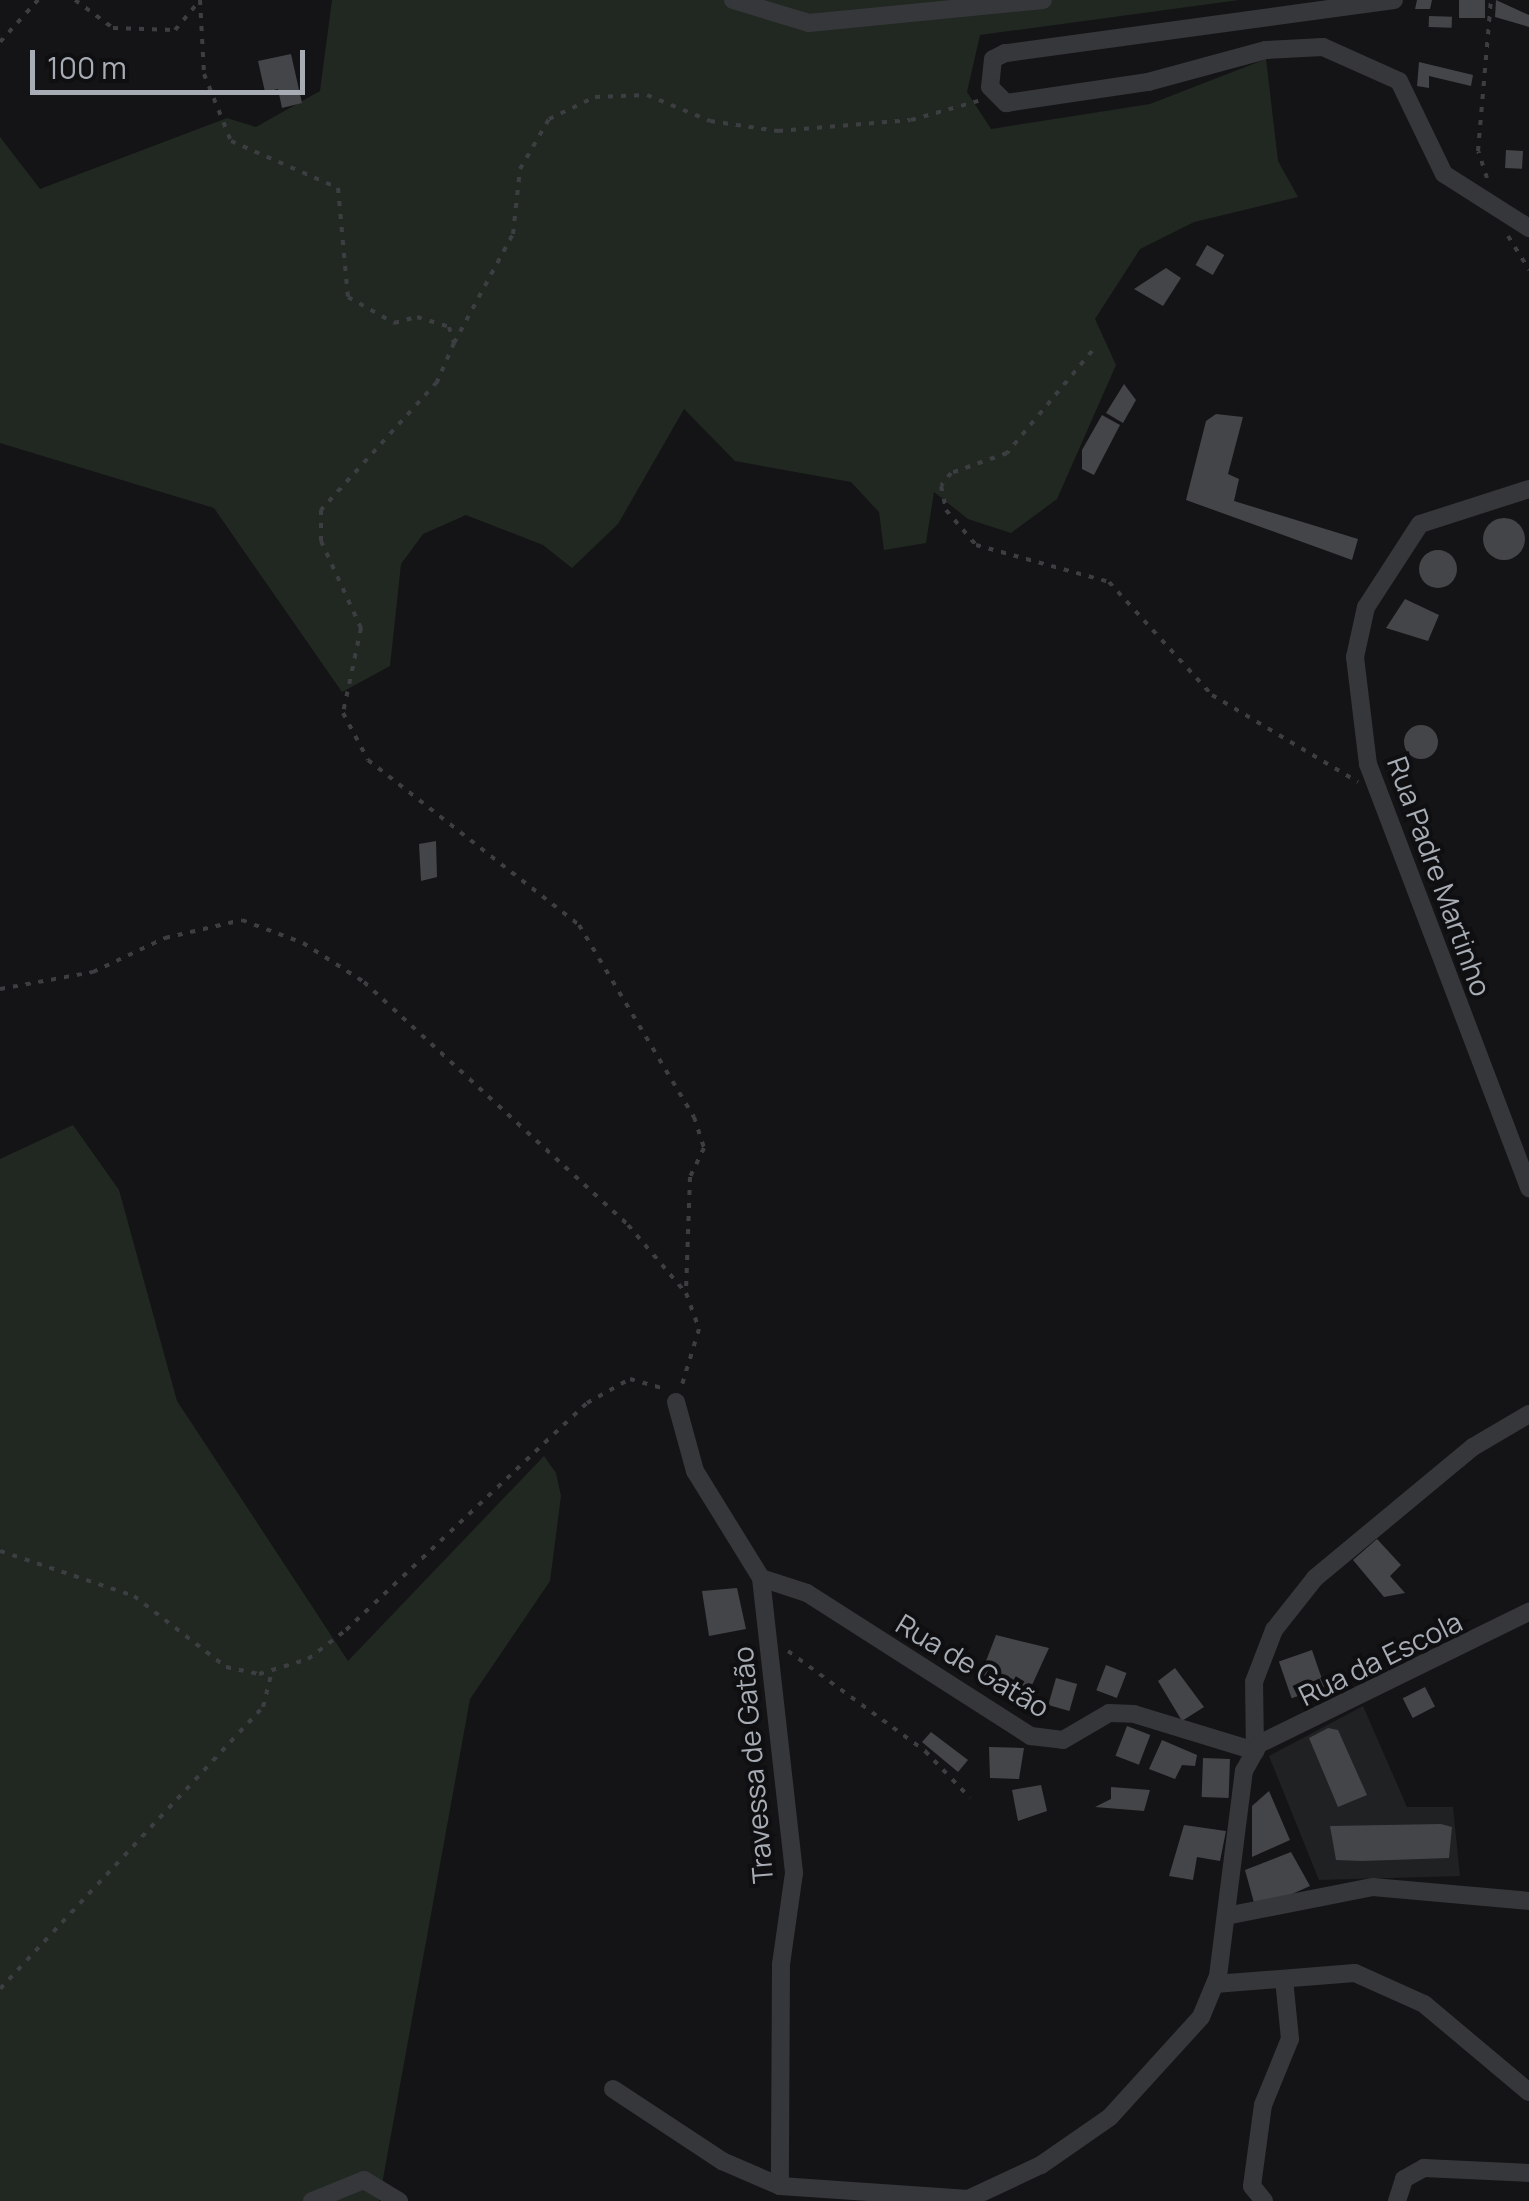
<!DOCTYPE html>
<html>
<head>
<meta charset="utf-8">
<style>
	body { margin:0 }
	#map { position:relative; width:1529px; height:2201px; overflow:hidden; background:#141416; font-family:Manrope,sans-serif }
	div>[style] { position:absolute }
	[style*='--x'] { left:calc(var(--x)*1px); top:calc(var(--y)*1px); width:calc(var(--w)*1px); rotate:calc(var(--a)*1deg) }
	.built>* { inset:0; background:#202123 }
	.green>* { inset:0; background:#212821 }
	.building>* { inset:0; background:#434549; transform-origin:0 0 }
	.round { border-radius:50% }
	.path>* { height:4px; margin-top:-2px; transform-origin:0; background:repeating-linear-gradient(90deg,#3c3e42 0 5px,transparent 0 13px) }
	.street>* { height:18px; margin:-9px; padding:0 9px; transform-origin:9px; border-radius:9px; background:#36373b }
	span { translate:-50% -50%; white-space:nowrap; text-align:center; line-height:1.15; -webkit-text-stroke:8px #0f0f11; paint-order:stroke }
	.street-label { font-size:28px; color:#a7acb5 }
	.scale { position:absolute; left:30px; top:50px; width:275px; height:45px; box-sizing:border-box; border:5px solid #a7acb5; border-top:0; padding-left:12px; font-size:30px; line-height:35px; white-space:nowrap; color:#a7acb5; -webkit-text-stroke:8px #0f0f11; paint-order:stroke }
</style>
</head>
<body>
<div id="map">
	<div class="built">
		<i style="clip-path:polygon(1363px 1706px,1407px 1807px,1453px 1807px,1460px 1876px,1319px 1880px,1269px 1756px)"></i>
	</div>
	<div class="green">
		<i style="clip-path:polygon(332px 0,1239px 0,980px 35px,967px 92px,991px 129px,1150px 104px,1266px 59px,1278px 161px,1298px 197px,1194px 222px,1140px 249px,1095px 319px,1116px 365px,1057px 499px,1011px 533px,968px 519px,934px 492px,926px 543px,884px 550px,879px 512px,851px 482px,735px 461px,684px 409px,618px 524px,572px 568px,543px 545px,466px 515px,423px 534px,401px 564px,390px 666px,342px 692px,214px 508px,0 443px,0 137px,40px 189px,227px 118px,256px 127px,320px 91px)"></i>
		<i style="clip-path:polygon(73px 1125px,119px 1190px,177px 1401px,348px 1661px,544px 1456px,556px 1473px,561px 1496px,550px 1581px,470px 1699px,379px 2201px,0 2201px,0 1159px)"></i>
	</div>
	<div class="building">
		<i style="clip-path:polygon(1417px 0,1432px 0,1430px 9px,1415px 9px)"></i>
		<i style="left:1459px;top:0;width:26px;height:18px"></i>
		<i style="clip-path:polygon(1496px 0,1529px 15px,1529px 27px,1495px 17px)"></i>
		<i style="left:1429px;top:16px;width:23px;height:11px;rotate:2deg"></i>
		<i style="clip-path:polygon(291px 54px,302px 103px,282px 108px,278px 89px,265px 92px,258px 61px)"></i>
		<i style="clip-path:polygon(1419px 62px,1473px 75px,1471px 86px,1429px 76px,1429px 88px,1417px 86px)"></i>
		<i style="left:1506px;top:150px;width:17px;height:18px;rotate:3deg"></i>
		<i style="left:1207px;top:245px;width:20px;height:23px;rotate:30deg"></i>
		<i style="clip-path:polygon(1166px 268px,1181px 278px,1163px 306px,1134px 289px)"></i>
		<i style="clip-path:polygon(1124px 384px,1136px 400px,1123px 423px,1106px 413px)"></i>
		<i style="clip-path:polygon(1216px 414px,1243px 417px,1228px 474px,1239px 479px,1234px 501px,1358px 539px,1352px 560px,1186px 500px,1206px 421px)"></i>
		<i style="clip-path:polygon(1102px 415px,1120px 425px,1094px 475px,1082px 469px,1082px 450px)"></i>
		<i class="round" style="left:1483px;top:518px;width:42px;height:42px"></i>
		<i class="round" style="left:1419px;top:550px;width:38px;height:38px"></i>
		<i style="clip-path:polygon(1405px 599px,1439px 615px,1428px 641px,1386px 628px)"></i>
		<i class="round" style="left:1404px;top:725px;width:34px;height:34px"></i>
		<i style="clip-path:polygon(436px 841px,437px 877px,421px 881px,419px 844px)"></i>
		<i style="clip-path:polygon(1377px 1539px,1401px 1565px,1390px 1576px,1405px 1593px,1384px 1597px,1353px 1560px)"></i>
		<i style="clip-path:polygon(737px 1588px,746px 1629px,709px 1636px,702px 1591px)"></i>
		<i style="clip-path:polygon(996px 1635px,1049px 1648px,1027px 1696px,981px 1674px)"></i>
		<i style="left:1312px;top:1650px;width:39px;height:35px;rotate:71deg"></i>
		<i style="left:1106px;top:1665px;width:22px;height:27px;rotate:21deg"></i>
		<i style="clip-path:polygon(1175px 1668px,1204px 1707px,1182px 1721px,1158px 1681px)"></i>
		<i style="left:1056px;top:1678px;width:22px;height:28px;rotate:16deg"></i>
		<i style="left:1425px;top:1687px;width:22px;height:25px;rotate:63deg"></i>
		<i style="left:1127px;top:1726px;width:25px;height:32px;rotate:21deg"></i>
		<i style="clip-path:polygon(1328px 1728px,1338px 1730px,1367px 1795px,1338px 1807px,1309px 1738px)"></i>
		<i style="clip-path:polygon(931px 1732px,968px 1760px,958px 1772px,922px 1742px)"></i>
		<i style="clip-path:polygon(1162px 1740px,1197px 1755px,1195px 1766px,1182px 1765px,1175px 1779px,1149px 1769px)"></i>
		<i style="clip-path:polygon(989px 1747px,1024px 1748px,1019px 1779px,990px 1778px)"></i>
		<i style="left:1203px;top:1758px;width:27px;height:39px;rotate:2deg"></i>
		<i style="clip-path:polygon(1041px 1785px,1047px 1811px,1018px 1821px,1012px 1790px)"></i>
		<i style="clip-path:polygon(1111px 1787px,1150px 1790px,1144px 1811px,1095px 1807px,1111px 1799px)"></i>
		<i style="clip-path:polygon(1269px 1791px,1290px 1840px,1252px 1857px,1252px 1806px)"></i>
		<i style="clip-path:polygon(1441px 1824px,1452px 1827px,1449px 1858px,1362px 1861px,1336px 1860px,1330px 1826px)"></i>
		<i style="clip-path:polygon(1184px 1825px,1226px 1831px,1220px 1861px,1197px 1857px,1193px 1880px,1169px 1876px)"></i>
		<i style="clip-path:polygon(1291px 1852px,1310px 1886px,1256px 1910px,1245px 1870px)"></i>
	</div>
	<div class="path">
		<i style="--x:75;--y:0;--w:47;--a:36.4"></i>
		<i style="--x:113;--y:28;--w:62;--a:1.8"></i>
		<i style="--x:175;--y:30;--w:39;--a:-50"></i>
		<i style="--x:200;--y:0;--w:74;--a:86.9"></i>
		<i style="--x:204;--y:74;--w:72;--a:68.1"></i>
		<i style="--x:231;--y:141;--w:117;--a:23.7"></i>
		<i style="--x:338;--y:188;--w:109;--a:84.8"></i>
		<i style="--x:348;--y:297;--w:53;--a:29.5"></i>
		<i style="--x:394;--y:323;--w:24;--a:-15"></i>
		<i style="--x:417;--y:317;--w:34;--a:17"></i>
		<i style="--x:449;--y:327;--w:17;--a:73"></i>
		<i style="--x:454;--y:343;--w:43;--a:113.6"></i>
		<i style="--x:437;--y:382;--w:173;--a:132.2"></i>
		<i style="--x:321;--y:510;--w:31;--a:90"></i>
		<i style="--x:321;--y:541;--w:96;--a:65.3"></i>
		<i style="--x:361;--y:628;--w:87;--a:102"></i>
		<i style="--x:343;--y:713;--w:53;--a:62"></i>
		<i style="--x:368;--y:760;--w:268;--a:38"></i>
		<i style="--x:579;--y:925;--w:224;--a:59.1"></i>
		<i style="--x:694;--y:1117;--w:33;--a:72"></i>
		<i style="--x:704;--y:1148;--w:32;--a:116"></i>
		<i style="--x:690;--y:1177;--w:116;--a:92"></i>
		<i style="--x:0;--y:42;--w:57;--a:-47.9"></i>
		<i style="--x:1487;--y:178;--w:28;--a:-108"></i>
		<i style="--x:1478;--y:151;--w:152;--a:-85.1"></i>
		<i style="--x:1508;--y:236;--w:40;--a:58"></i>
		<i style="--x:454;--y:343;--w:124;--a:-61.6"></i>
		<i style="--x:513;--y:234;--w:65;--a:-83.9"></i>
		<i style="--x:520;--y:169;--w:58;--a:-59.9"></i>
		<i style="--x:549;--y:119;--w:51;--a:-25.6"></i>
		<i style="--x:595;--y:97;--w:52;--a:-2.2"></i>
		<i style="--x:647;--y:95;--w:68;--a:22.4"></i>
		<i style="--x:710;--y:121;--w:69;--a:8.4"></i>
		<i style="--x:778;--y:131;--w:133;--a:-4.7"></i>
		<i style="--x:911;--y:120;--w:70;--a:-15.8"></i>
		<i style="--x:1092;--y:351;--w:133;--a:129.8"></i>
		<i style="--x:1007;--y:453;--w:59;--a:160.3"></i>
		<i style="--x:951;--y:473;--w:16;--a:128"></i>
		<i style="--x:941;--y:486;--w:25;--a:78"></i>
		<i style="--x:946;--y:510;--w:46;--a:49.4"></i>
		<i style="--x:976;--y:545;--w:138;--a:15.5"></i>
		<i style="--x:1109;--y:582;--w:153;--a:47.7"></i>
		<i style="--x:1212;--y:695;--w:170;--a:30.8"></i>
		<i style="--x:0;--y:989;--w:95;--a:-10.4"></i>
		<i style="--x:93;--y:972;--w:80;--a:-25.3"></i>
		<i style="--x:165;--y:938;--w:79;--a:-13.2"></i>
		<i style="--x:242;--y:920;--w:65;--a:20.7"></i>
		<i style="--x:303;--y:943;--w:72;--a:32.6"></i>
		<i style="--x:364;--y:982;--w:359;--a:42.6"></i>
		<i style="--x:628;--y:1225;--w:89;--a:49.5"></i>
		<i style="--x:686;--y:1293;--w:38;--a:70"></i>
		<i style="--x:699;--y:1329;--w:62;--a:107"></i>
		<i style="--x:0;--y:1551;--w:141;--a:18.6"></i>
		<i style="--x:134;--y:1596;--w:116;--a:37.7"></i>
		<i style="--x:226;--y:1667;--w:34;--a:12"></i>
		<i style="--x:259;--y:1674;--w:51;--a:-17"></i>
		<i style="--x:308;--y:1659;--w:48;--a:-37.3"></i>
		<i style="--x:346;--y:1630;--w:331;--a:-43.3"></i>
		<i style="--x:587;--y:1403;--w:49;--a:-29.2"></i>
		<i style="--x:630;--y:1379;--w:37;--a:16"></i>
		<i style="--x:788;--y:1651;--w:170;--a:36.1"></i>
		<i style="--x:925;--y:1751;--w:65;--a:46.2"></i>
		<i style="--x:0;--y:1989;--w:386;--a:-47"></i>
		<i style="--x:263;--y:1707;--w:38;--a:-76"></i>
	</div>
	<div class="street">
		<i style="--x:733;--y:0;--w:79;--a:16.8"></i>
		<i style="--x:809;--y:23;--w:235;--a:-5.6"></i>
		<i style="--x:1394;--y:0;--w:393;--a:172.2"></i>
		<i style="--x:1005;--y:53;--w:13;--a:153"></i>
		<i style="--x:993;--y:59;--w:28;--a:96"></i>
		<i style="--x:990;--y:87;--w:23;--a:45"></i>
		<i style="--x:1006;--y:103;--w:144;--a:-8.4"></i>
		<i style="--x:1148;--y:82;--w:122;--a:-15.2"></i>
		<i style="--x:1266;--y:50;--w:57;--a:-3"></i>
		<i style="--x:1323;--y:47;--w:83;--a:24.1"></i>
		<i style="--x:1399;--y:81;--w:103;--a:64.2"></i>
		<i style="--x:1444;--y:174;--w:101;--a:32.4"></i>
		<i style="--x:1529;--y:489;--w:114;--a:162.2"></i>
		<i style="--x:1420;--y:524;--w:99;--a:123"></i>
		<i style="--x:1366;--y:607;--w:51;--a:102.4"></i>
		<i style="--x:1355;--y:657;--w:108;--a:83.1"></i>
		<i style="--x:1368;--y:764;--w:454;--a:69.2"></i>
		<i style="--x:676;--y:1402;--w:72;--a:74.6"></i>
		<i style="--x:695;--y:1471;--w:126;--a:58.3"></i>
		<i style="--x:761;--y:1578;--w:48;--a:18.1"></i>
		<i style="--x:807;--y:1593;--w:266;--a:32.6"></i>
		<i style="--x:1031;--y:1736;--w:32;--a:7"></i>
		<i style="--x:1063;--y:1740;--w:53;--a:-30.4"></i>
		<i style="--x:1109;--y:1713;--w:25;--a:2"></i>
		<i style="--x:1134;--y:1714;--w:127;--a:17"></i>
		<i style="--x:761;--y:1578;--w:297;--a:83.6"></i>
		<i style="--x:794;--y:1873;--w:92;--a:98.1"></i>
		<i style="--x:781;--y:1964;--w:222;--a:90.3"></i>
		<i style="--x:1255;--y:1751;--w:69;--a:-90.8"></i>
		<i style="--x:1254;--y:1682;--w:56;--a:-69"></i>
		<i style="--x:1274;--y:1630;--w:66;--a:-51.7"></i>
		<i style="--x:1315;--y:1578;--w:205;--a:-39.7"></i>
		<i style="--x:1473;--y:1447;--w:65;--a:-30.5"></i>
		<i style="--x:1226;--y:1916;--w:150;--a:-11.2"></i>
		<i style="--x:1373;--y:1887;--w:157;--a:5.1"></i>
		<i style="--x:1215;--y:1984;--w:140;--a:-4.5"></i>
		<i style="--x:1355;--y:1973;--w:76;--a:24.2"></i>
		<i style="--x:1424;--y:2004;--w:137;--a:40"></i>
		<i style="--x:613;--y:2089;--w:131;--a:33.4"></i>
		<i style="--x:722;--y:2161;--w:63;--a:23.3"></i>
		<i style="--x:780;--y:2186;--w:189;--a:3.9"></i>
		<i style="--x:312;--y:2201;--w:56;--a:-22"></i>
		<i style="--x:364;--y:2180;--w:41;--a:31"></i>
		<i style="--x:964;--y:2201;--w:85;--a:-25.1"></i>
		<i style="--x:1041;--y:2165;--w:84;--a:-34.8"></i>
		<i style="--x:1110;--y:2117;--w:135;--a:-47.7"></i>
		<i style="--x:1201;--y:2017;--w:44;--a:-67.5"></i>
		<i style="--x:1218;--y:1976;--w:207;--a:-82.8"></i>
		<i style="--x:1244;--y:1771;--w:31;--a:-61"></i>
		<i style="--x:1259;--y:1744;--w:301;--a:-26.1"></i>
		<i style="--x:1264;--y:2201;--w:19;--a:-129"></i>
		<i style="--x:1252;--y:2186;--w:82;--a:-82.3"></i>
		<i style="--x:1263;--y:2105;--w:71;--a:-67.8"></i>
		<i style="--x:1290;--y:2039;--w:60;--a:-95.7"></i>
		<i style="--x:1397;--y:2201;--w:23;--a:-72"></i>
		<i style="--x:1404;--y:2179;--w:23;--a:-29"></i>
		<i style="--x:1424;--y:2168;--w:105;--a:2.7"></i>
	</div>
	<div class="street-label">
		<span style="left:1440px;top:876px;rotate:70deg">Rua Padre Martinho</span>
		<span style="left:1380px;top:1658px;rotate:-26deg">Rua da Escola</span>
		<span style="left:973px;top:1665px;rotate:31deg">Rua de Gatão</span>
		<span style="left:752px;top:1765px;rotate:-95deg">Travessa de Gatão</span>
	</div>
	<div class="scale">100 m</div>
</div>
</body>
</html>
